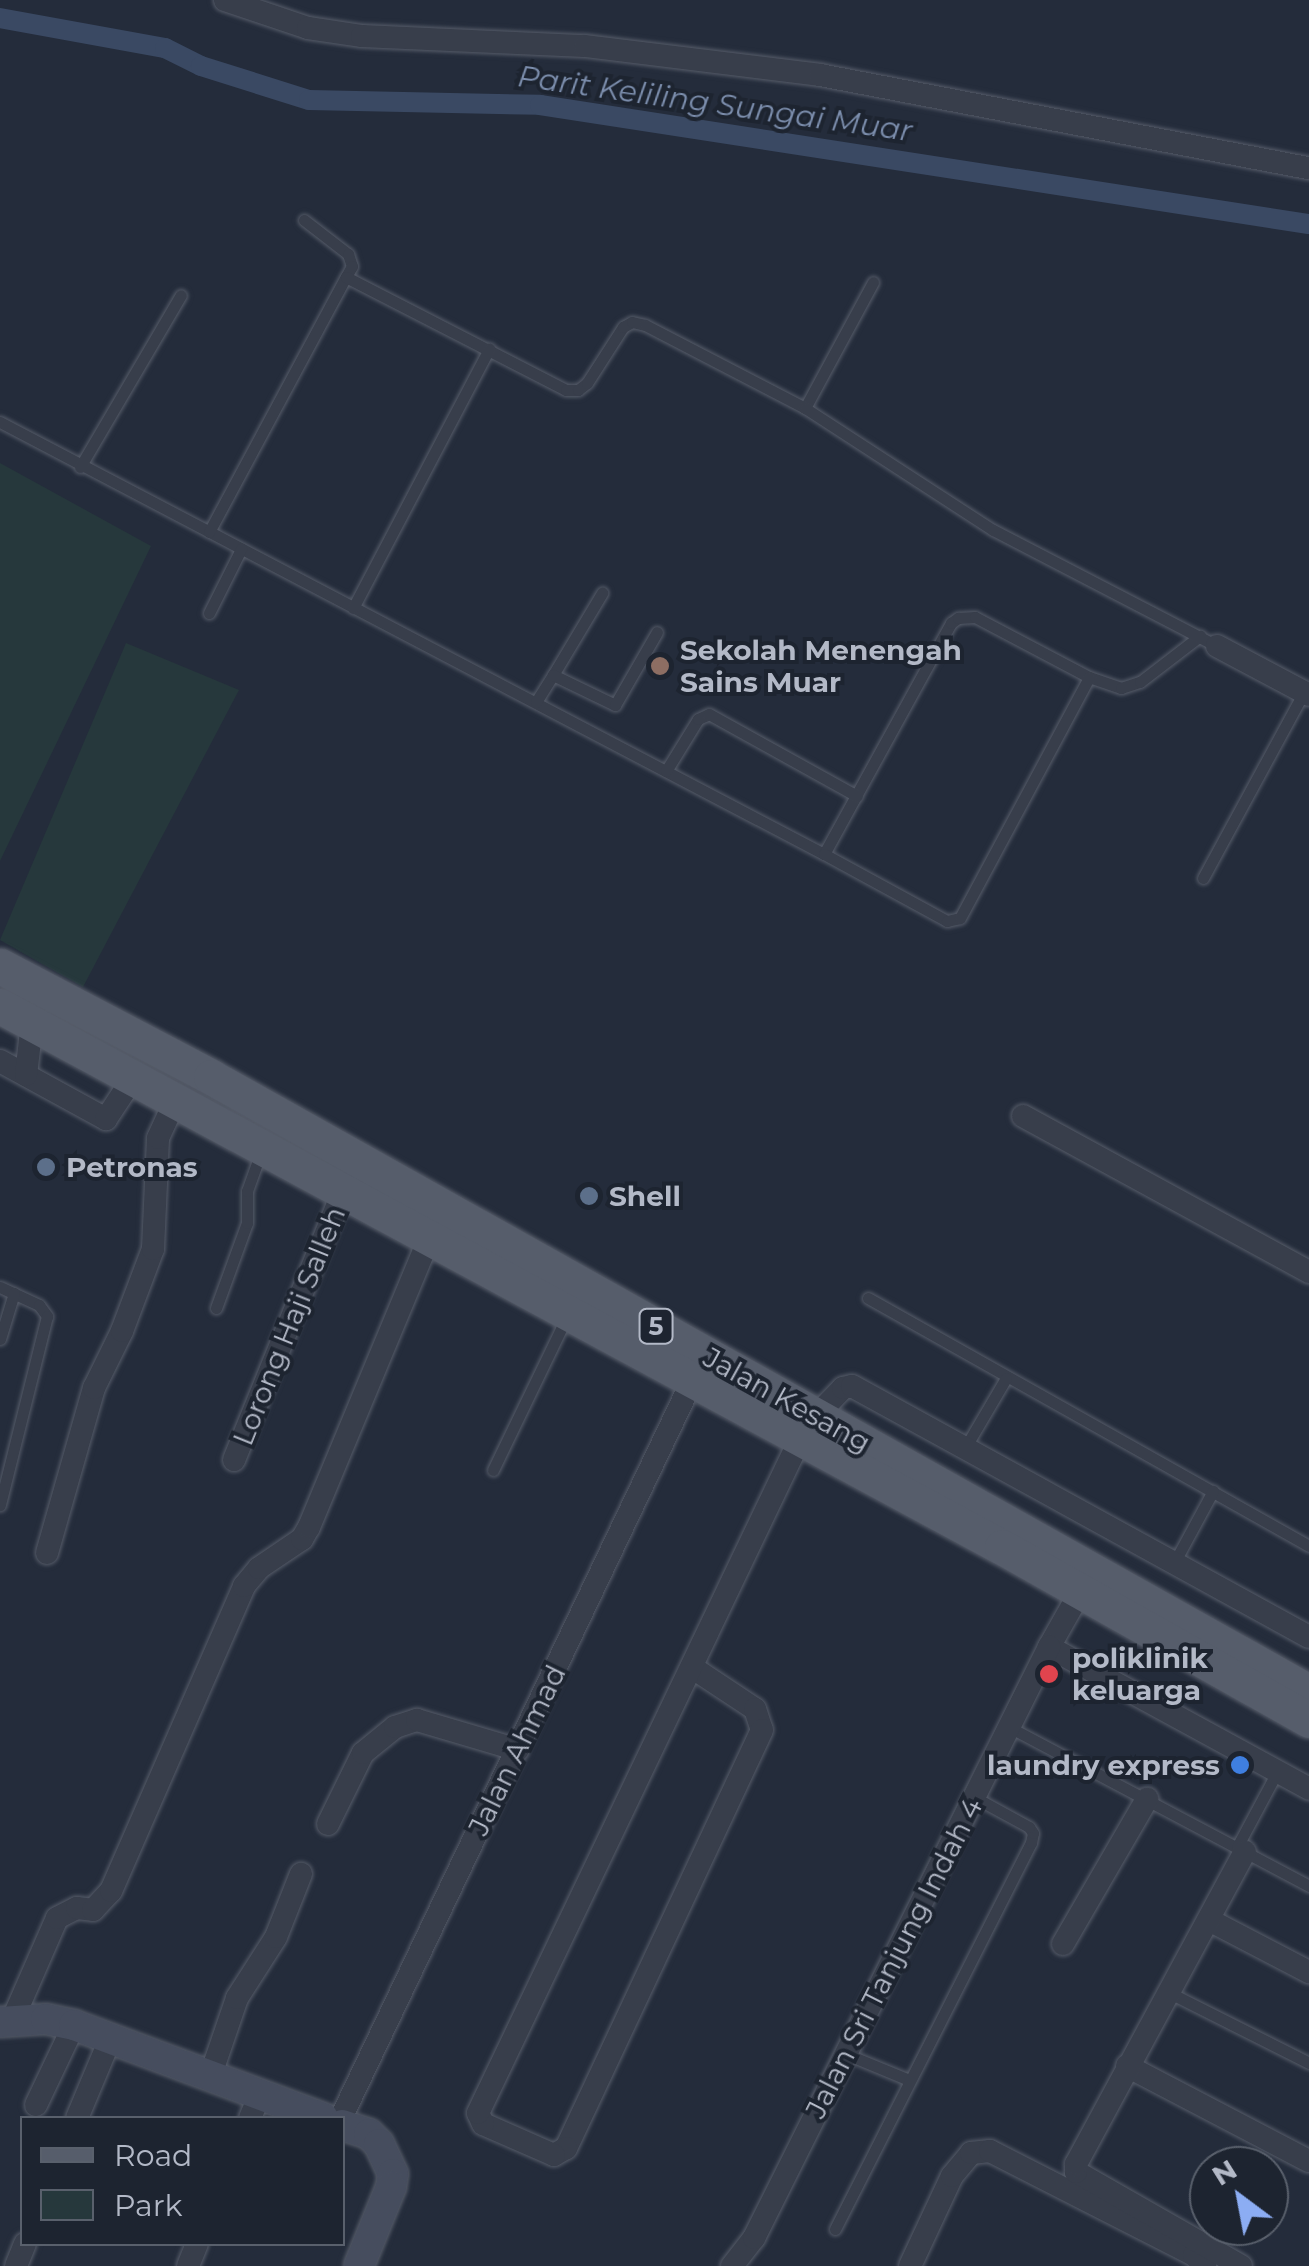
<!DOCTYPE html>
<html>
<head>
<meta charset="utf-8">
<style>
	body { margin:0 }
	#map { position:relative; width:1309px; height:2266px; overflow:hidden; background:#242c3b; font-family:Montserrat,sans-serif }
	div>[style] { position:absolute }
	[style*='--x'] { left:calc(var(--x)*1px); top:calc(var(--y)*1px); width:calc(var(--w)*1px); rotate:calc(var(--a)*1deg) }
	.green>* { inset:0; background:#26383c }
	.canal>* { height:20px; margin:-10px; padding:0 10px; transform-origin:10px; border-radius:10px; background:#3a4963 }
	.roads { filter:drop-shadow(0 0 2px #565c69) drop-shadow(0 0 2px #565c69) }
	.lane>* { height:11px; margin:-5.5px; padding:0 5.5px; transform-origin:5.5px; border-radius:5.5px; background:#383e4b }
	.street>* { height:22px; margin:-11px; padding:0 11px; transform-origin:11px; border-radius:11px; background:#383e4b }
	.secondary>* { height:30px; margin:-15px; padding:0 15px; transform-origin:15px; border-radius:15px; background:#464d5e }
	.primary>* { height:35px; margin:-17.5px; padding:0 17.5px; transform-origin:17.5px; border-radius:17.5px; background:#565d6b }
	.dots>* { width:28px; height:28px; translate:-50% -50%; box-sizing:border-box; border:5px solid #1d2430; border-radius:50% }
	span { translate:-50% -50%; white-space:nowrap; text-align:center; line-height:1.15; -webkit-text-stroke:8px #1d2430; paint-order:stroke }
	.shield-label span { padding:2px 8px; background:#1d2430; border:2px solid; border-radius:8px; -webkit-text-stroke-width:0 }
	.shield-label { font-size:25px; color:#b3b9c7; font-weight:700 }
	.poi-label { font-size:28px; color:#b3b9c7; font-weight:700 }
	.left { translate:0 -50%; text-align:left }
	.right { translate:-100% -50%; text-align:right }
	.street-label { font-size:28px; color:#b3b9c7 }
	.water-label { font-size:30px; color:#7c8ead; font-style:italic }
	.legend { position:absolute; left:20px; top:2116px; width:325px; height:130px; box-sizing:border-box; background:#1d2430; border:2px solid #59606c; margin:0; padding:12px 18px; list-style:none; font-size:30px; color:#b3b9c7 }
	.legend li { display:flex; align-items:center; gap:20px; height:50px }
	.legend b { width:50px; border:2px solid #59606c }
	.north { position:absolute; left:1189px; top:2146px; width:100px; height:100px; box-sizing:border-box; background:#1d2430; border:2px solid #59606c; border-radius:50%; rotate:328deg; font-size:28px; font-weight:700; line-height:40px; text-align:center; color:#b3b9c7 }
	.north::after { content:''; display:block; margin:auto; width:35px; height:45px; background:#8cadf3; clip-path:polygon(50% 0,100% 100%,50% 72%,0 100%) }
</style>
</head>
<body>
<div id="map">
	<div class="green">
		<i style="clip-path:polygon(0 463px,151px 546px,0 861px)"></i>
		<i style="clip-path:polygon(126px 643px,239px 690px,83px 987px,0 940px)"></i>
	</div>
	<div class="canal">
		<i style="--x:0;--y:18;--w:168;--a:10.3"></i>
		<i style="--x:165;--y:48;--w:40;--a:26.6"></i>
		<i style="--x:201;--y:66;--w:113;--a:17.5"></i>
		<i style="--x:309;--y:100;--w:231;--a:1.2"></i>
		<i style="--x:540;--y:105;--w:778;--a:8.8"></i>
	</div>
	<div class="roads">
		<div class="lane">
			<i style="--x:304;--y:220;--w:56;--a:37.7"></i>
			<i style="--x:348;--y:254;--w:13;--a:72"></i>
			<i style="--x:352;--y:266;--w:13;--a:119"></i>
			<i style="--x:805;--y:408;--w:143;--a:-61.6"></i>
			<i style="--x:0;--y:422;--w:930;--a:27.67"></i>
			<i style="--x:824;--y:854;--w:264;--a:-61.2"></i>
			<i style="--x:951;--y:623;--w:9;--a:-36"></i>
			<i style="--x:958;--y:618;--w:17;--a:-3"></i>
			<i style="--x:975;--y:617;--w:129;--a:27.8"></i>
			<i style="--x:1089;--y:677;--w:34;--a:19"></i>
			<i style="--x:1121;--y:688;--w:20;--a:-18"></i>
			<i style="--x:1140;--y:682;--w:76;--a:-37.5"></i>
			<i style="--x:80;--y:467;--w:199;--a:-59.6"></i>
			<i style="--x:209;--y:532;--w:289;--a:-61.8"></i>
			<i style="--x:346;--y:277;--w:247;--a:27.2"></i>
			<i style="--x:566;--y:390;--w:12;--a:0"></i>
			<i style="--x:578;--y:390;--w:11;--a:-38"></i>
			<i style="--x:587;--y:383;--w:67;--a:-57.3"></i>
			<i style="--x:623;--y:327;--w:10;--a:-29"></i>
			<i style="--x:632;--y:322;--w:13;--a:13"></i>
			<i style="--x:645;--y:325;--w:180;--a:27.4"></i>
			<i style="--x:805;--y:408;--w:224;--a:33"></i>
			<i style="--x:993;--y:530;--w:252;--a:27.4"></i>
			<i style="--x:353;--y:608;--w:293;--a:-62.3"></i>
			<i style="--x:209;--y:613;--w:72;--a:-63.4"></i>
			<i style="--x:553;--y:675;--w:96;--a:-59.1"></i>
			<i style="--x:536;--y:702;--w:32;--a:-58"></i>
			<i style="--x:553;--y:675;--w:69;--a:25.8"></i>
			<i style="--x:615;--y:705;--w:84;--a:-60.1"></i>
			<i style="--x:666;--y:771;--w:61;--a:-58.4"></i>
			<i style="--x:698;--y:719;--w:12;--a:-24"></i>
			<i style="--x:709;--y:714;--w:169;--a:29"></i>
			<i style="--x:824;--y:854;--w:140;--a:28.6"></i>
			<i style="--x:947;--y:921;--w:13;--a:-13"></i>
			<i style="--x:960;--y:918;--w:273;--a:-61.8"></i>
			<i style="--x:1203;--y:878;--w:212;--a:-61.5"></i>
			<i style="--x:0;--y:1287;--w:43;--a:24.8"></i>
			<i style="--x:39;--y:1305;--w:14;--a:54"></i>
			<i style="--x:47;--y:1316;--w:195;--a:104"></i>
			<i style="--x:868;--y:1298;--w:506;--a:29.35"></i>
			<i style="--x:216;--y:1308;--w:90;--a:-70"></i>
			<i style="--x:247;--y:1223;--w:32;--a:-90"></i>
			<i style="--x:247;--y:1191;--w:41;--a:-70.3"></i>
			<i style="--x:0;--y:1339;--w:48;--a:-73.1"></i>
			<i style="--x:965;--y:1448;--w:81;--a:-59.6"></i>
			<i style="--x:493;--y:1470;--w:169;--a:-64.3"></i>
			<i style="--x:1174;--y:1563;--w:82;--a:-61.6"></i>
			<i style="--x:1009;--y:1727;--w:340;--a:27.9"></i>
			<i style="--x:1237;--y:1847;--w:85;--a:-61.9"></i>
			<i style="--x:1168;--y:1992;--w:158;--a:26.7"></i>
			<i style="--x:846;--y:2054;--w:68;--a:22.4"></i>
			<i style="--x:835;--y:2229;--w:433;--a:-63.1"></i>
			<i style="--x:1031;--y:1843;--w:10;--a:-79"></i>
			<i style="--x:1033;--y:1833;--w:7;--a:-124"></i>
			<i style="--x:1029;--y:1827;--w:63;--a:-151.4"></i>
		</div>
		<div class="street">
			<i style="--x:225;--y:0;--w:88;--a:18.6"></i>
			<i style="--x:308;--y:28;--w:55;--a:8.4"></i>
			<i style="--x:362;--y:36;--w:223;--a:2.6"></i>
			<i style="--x:585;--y:46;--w:237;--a:7"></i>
			<i style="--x:820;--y:75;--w:498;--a:10.8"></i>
			<i style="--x:1217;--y:646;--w:104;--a:28"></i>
			<i style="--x:0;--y:1061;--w:121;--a:28.7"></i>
			<i style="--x:106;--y:1119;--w:49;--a:-56.6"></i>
			<i style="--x:26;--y:1075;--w:52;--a:-83.4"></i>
			<i style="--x:1023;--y:1116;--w:326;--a:28.6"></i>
			<i style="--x:816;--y:1416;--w:39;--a:-46"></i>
			<i style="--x:843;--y:1388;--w:9;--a:-13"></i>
			<i style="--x:852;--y:1386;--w:521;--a:28.78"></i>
			<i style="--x:234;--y:1460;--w:289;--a:-67.9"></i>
			<i style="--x:47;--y:1553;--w:172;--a:-74.1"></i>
			<i style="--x:94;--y:1388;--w:64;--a:-63.8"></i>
			<i style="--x:122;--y:1331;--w:88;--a:-69.3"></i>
			<i style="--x:153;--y:1249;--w:111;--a:-87.4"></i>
			<i style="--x:158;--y:1138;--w:41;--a:-65.3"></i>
			<i style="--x:1079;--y:1594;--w:61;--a:119.5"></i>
			<i style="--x:1049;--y:1647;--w:296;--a:28.6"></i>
			<i style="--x:693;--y:1668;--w:74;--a:33.5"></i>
			<i style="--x:755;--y:1709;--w:22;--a:72"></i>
			<i style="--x:762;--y:1730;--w:462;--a:115.1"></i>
			<i style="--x:566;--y:2148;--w:14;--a:150"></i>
			<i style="--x:554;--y:2155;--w:77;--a:-156.4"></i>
			<i style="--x:483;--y:2124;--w:12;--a:-114"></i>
			<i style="--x:478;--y:2113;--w:747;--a:-64.46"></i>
			<i style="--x:328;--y:1824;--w:79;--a:-63.8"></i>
			<i style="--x:363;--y:1753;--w:41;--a:-39.1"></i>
			<i style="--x:395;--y:1727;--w:23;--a:-18"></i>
			<i style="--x:417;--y:1720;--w:105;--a:16.5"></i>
			<i style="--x:1209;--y:1920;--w:113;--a:27.5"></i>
			<i style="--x:1063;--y:1944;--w:168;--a:-59.9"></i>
			<i style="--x:12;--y:2021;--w:112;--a:-66.4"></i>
			<i style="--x:57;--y:1918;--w:22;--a:-27"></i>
			<i style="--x:77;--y:1908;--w:16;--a:7"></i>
			<i style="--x:93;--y:1910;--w:26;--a:-47"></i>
			<i style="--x:111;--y:1891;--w:333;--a:-66.4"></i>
			<i style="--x:244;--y:1586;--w:23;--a:-50"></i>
			<i style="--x:259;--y:1568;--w:52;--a:-34"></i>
			<i style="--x:302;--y:1539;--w:14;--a:-60"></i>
			<i style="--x:309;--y:1527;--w:312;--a:-67.4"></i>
			<i style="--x:1127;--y:2066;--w:205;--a:27.6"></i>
			<i style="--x:210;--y:2077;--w:83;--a:-71.1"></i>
			<i style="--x:237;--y:1998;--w:72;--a:-57.4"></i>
			<i style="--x:276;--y:1937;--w:68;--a:-68.4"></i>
			<i style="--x:36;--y:2105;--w:89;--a:-64.6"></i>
			<i style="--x:77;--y:2118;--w:86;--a:-67.3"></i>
			<i style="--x:250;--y:2118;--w:25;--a:-67"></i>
			<i style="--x:341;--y:2118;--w:816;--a:-64.53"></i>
			<i style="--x:16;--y:2266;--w:24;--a:-68"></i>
			<i style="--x:188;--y:2266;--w:24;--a:-68"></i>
			<i style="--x:732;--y:2266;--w:36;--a:-52"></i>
			<i style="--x:754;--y:2238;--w:661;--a:-63.47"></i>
			<i style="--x:910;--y:2266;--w:99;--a:-65"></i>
			<i style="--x:952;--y:2176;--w:30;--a:-50"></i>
			<i style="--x:971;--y:2153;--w:19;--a:-6"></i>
			<i style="--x:990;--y:2151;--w:229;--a:27"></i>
			<i style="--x:1194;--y:2255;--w:16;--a:45"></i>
			<i style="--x:1241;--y:2266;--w:190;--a:-150.3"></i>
			<i style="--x:1076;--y:2172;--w:8;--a:-90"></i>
			<i style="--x:1076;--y:2164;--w:355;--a:-61.6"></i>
		</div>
		<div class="secondary">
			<i style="--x:0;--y:2022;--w:46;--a:-3.7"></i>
			<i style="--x:46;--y:2019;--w:29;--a:12"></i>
			<i style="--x:74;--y:2025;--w:266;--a:20.5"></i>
			<i style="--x:342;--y:2125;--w:28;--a:18"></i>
			<i style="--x:369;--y:2134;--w:14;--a:45"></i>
			<i style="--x:379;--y:2144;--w:33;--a:65"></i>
			<i style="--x:393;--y:2174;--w:13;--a:99"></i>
			<i style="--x:391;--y:2187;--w:85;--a:112.1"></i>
		</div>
		<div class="primary">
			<i style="--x:0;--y:966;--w:238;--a:27.7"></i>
			<i style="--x:211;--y:1077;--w:1259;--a:29.25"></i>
			<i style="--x:0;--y:1006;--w:1139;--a:28.37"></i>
			<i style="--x:1002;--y:1547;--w:352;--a:29.4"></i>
		</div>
	</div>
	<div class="dots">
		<i style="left:660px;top:666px;background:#8d6e63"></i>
		<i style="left:46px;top:1167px;background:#5c6f8a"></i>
		<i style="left:589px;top:1196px;background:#5c6f8a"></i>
		<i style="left:1049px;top:1674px;background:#e0444e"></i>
		<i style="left:1240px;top:1765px;background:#3f7fe0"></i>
	</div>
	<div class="shield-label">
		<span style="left:656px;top:1326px">5</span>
	</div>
	<div class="poi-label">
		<span class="left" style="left:680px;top:666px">Sekolah Menengah<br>Sains Muar</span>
		<span class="left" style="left:66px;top:1167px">Petronas</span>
		<span class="left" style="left:609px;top:1196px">Shell</span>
		<span class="left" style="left:1072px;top:1674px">poliklinik<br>keluarga</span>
		<span class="right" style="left:1220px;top:1765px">laundry express</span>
	</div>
	<div class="street-label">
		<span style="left:289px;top:1326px;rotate:-68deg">Lorong Haji Salleh</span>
		<span style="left:787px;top:1400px;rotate:29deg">Jalan Kesang</span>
		<span style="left:517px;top:1750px;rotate:-64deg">Jalan Ahmad</span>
		<span style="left:894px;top:1958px;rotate:-63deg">Jalan Sri Tanjung Indah 4</span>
	</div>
	<div class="water-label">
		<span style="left:715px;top:104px;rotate:8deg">Parit Keliling Sungai Muar</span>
	</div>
	<ul class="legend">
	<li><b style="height:12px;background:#565d6b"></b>Road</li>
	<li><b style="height:28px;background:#26383c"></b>Park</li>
	</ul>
	<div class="north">N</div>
</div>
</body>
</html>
